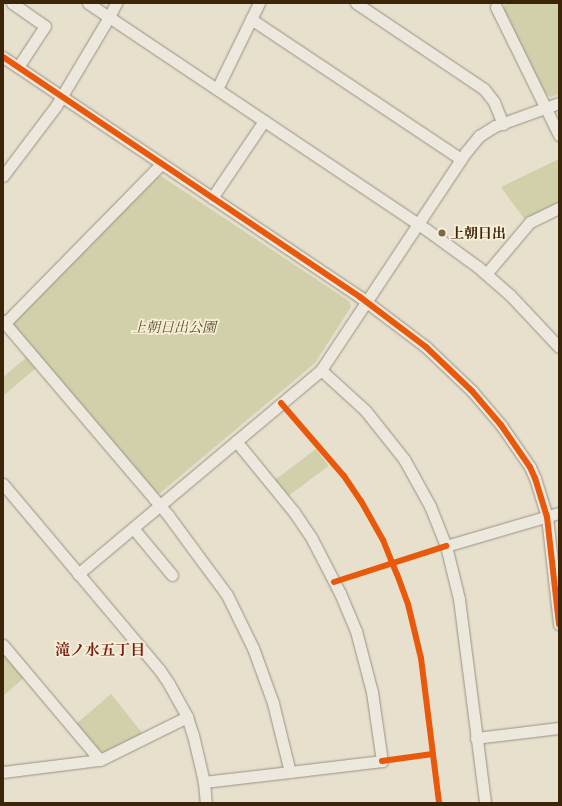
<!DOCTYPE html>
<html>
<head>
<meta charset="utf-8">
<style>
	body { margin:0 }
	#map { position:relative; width:562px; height:806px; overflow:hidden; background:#e7e0cd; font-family:"Gentium Book Plus","Noto Serif JP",serif }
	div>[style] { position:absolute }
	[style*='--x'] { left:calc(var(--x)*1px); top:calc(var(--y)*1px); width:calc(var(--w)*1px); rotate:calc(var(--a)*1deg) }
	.green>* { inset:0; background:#d1d0ab; transform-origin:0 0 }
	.roads { filter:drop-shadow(0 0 1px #999183) drop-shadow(0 0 1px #999183) }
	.minor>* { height:11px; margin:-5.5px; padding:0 5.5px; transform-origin:5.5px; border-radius:5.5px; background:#ece8de }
	.cycleway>* { height:6px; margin:-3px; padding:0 3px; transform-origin:3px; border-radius:3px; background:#e8590c }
	.dots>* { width:11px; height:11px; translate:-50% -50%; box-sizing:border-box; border:2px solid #f7efd7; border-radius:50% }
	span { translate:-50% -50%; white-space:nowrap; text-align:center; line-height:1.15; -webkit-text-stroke:3.5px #f7efd7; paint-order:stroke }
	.poi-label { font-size:14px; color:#3c2408; font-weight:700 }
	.left { translate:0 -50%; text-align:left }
	.park-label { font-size:14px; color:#5d4c2a; font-style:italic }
	.neighbourhood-label { font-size:15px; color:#7a1f14; font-weight:700 }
	.frame { position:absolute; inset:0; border:4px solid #3c2408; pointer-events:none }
</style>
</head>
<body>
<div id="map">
	<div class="green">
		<i style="clip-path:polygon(505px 3px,559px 3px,559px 94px,551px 97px,544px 93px,503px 10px)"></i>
		<i style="clip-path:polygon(559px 159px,559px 203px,525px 220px,501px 187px)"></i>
		<i style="clip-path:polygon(161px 176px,349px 301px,351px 307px,315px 363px,159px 494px,154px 493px,14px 328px,14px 321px,156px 177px)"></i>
		<i style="clip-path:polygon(27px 357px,36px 368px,3px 396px,3px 377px)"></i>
		<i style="left:316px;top:449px;width:21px;height:52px;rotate:53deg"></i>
		<i style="clip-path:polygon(4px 653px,25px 677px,3px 696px,3px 654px)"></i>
		<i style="clip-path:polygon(111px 694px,143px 734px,106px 752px,99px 751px,76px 724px)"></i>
	</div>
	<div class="roads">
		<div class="minor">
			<i style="--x:12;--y:3;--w:40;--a:34.9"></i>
			<i style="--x:45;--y:26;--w:49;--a:123.4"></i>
			<i style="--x:88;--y:3;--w:25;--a:34"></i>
			<i style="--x:109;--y:17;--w:16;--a:-63"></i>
			<i style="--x:356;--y:3;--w:154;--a:33.9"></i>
			<i style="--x:484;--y:89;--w:16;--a:52"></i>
			<i style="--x:494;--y:102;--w:24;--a:68"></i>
			<i style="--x:496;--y:7;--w:143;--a:63.8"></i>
			<i style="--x:251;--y:19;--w:252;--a:33.7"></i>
			<i style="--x:3;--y:57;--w:430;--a:33.9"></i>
			<i style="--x:360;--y:297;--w:83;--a:37.1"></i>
			<i style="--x:426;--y:347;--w:64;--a:43.7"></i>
			<i style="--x:472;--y:391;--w:45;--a:49.5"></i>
			<i style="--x:501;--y:425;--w:51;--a:55.4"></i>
			<i style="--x:530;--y:467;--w:12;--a:66"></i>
			<i style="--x:535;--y:478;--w:41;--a:72.9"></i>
			<i style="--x:547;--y:517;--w:108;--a:83.6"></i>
			<i style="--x:217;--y:89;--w:96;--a:-64"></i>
			<i style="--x:3;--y:176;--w:88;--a:-52.9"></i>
			<i style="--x:56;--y:106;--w:104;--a:-59.2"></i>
			<i style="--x:109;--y:17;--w:383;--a:33.8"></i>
			<i style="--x:427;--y:230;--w:63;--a:36"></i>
			<i style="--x:478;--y:267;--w:43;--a:41.2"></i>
			<i style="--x:510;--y:295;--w:71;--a:46.7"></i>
			<i style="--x:212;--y:198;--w:93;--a:-56"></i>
			<i style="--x:486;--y:274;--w:68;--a:-49.8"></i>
			<i style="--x:530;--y:222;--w:32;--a:-26"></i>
			<i style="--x:3;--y:321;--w:255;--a:49.6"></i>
			<i style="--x:168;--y:515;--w:42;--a:53.7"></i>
			<i style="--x:193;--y:549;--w:57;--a:53.5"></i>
			<i style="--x:227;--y:595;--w:59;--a:63.9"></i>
			<i style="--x:253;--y:648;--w:59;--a:70"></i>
			<i style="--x:273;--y:703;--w:71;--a:76.2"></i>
			<i style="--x:290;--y:772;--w:87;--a:173.4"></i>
			<i style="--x:5;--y:323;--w:223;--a:-45.5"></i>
			<i style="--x:321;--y:370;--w:59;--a:42.3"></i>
			<i style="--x:365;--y:410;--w:63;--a:51.5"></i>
			<i style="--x:404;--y:459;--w:54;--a:61"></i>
			<i style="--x:430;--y:506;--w:43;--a:68.2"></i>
			<i style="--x:446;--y:546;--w:55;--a:76.2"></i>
			<i style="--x:459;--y:599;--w:206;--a:82.7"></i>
			<i style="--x:236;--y:441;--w:92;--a:50.8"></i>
			<i style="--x:294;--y:512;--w:32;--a:56"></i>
			<i style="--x:312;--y:539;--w:61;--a:62.6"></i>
			<i style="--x:340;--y:593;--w:41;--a:67.2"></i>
			<i style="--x:356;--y:631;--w:63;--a:75.3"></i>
			<i style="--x:372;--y:692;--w:70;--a:81.8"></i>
			<i style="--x:382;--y:761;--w:93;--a:173.2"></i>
			<i style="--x:3;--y:484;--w:242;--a:49.9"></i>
			<i style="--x:159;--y:669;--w:18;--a:56"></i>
			<i style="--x:169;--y:684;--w:38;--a:61"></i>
			<i style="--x:187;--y:717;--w:19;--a:72"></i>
			<i style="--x:193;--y:735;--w:48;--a:76.8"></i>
			<i style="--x:204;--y:782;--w:21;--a:85"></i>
			<i style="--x:133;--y:528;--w:61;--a:50.3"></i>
			<i style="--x:446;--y:546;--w:118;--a:-16.3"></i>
			<i style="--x:78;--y:574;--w:317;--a:-40"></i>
			<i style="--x:321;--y:370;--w:262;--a:-56.4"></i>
			<i style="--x:466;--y:152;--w:21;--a:-51"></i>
			<i style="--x:479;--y:136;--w:19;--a:-32"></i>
			<i style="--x:495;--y:126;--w:68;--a:-19.8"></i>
			<i style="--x:3;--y:645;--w:150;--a:49.9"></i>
			<i style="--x:100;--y:760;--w:97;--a:-26.3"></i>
			<i style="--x:476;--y:738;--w:84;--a:-6.9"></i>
			<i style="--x:3;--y:772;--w:98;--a:-7.1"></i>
		</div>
	</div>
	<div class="cycleway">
		<i style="--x:3;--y:57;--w:430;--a:33.9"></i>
		<i style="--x:360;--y:297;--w:83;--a:37.1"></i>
		<i style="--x:426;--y:347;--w:64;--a:43.7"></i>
		<i style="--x:472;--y:391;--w:45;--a:49.5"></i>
		<i style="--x:501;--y:425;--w:51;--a:55.4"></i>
		<i style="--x:530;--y:467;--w:12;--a:66"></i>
		<i style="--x:535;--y:478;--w:41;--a:72.9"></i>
		<i style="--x:547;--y:517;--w:108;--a:83.6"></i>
		<i style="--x:281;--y:403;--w:96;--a:49.2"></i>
		<i style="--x:344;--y:476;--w:30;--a:56"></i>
		<i style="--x:361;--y:501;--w:45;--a:60.6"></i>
		<i style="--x:383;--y:540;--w:37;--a:68"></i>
		<i style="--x:397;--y:574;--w:32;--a:70"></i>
		<i style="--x:408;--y:604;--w:56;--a:76.5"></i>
		<i style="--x:421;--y:658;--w:146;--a:82.9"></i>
		<i style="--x:334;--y:582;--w:118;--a:-17.8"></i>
		<i style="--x:382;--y:761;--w:51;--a:-7.8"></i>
	</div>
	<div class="dots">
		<i style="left:442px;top:233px;background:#78664d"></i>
	</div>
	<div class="poi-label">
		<span class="left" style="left:450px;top:233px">上朝日出</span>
	</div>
	<div class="park-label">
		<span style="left:174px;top:327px">上朝日出公園</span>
	</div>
	<div class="neighbourhood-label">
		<span style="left:100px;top:650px">滝ノ水五丁目</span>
	</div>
	<div class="frame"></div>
</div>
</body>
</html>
